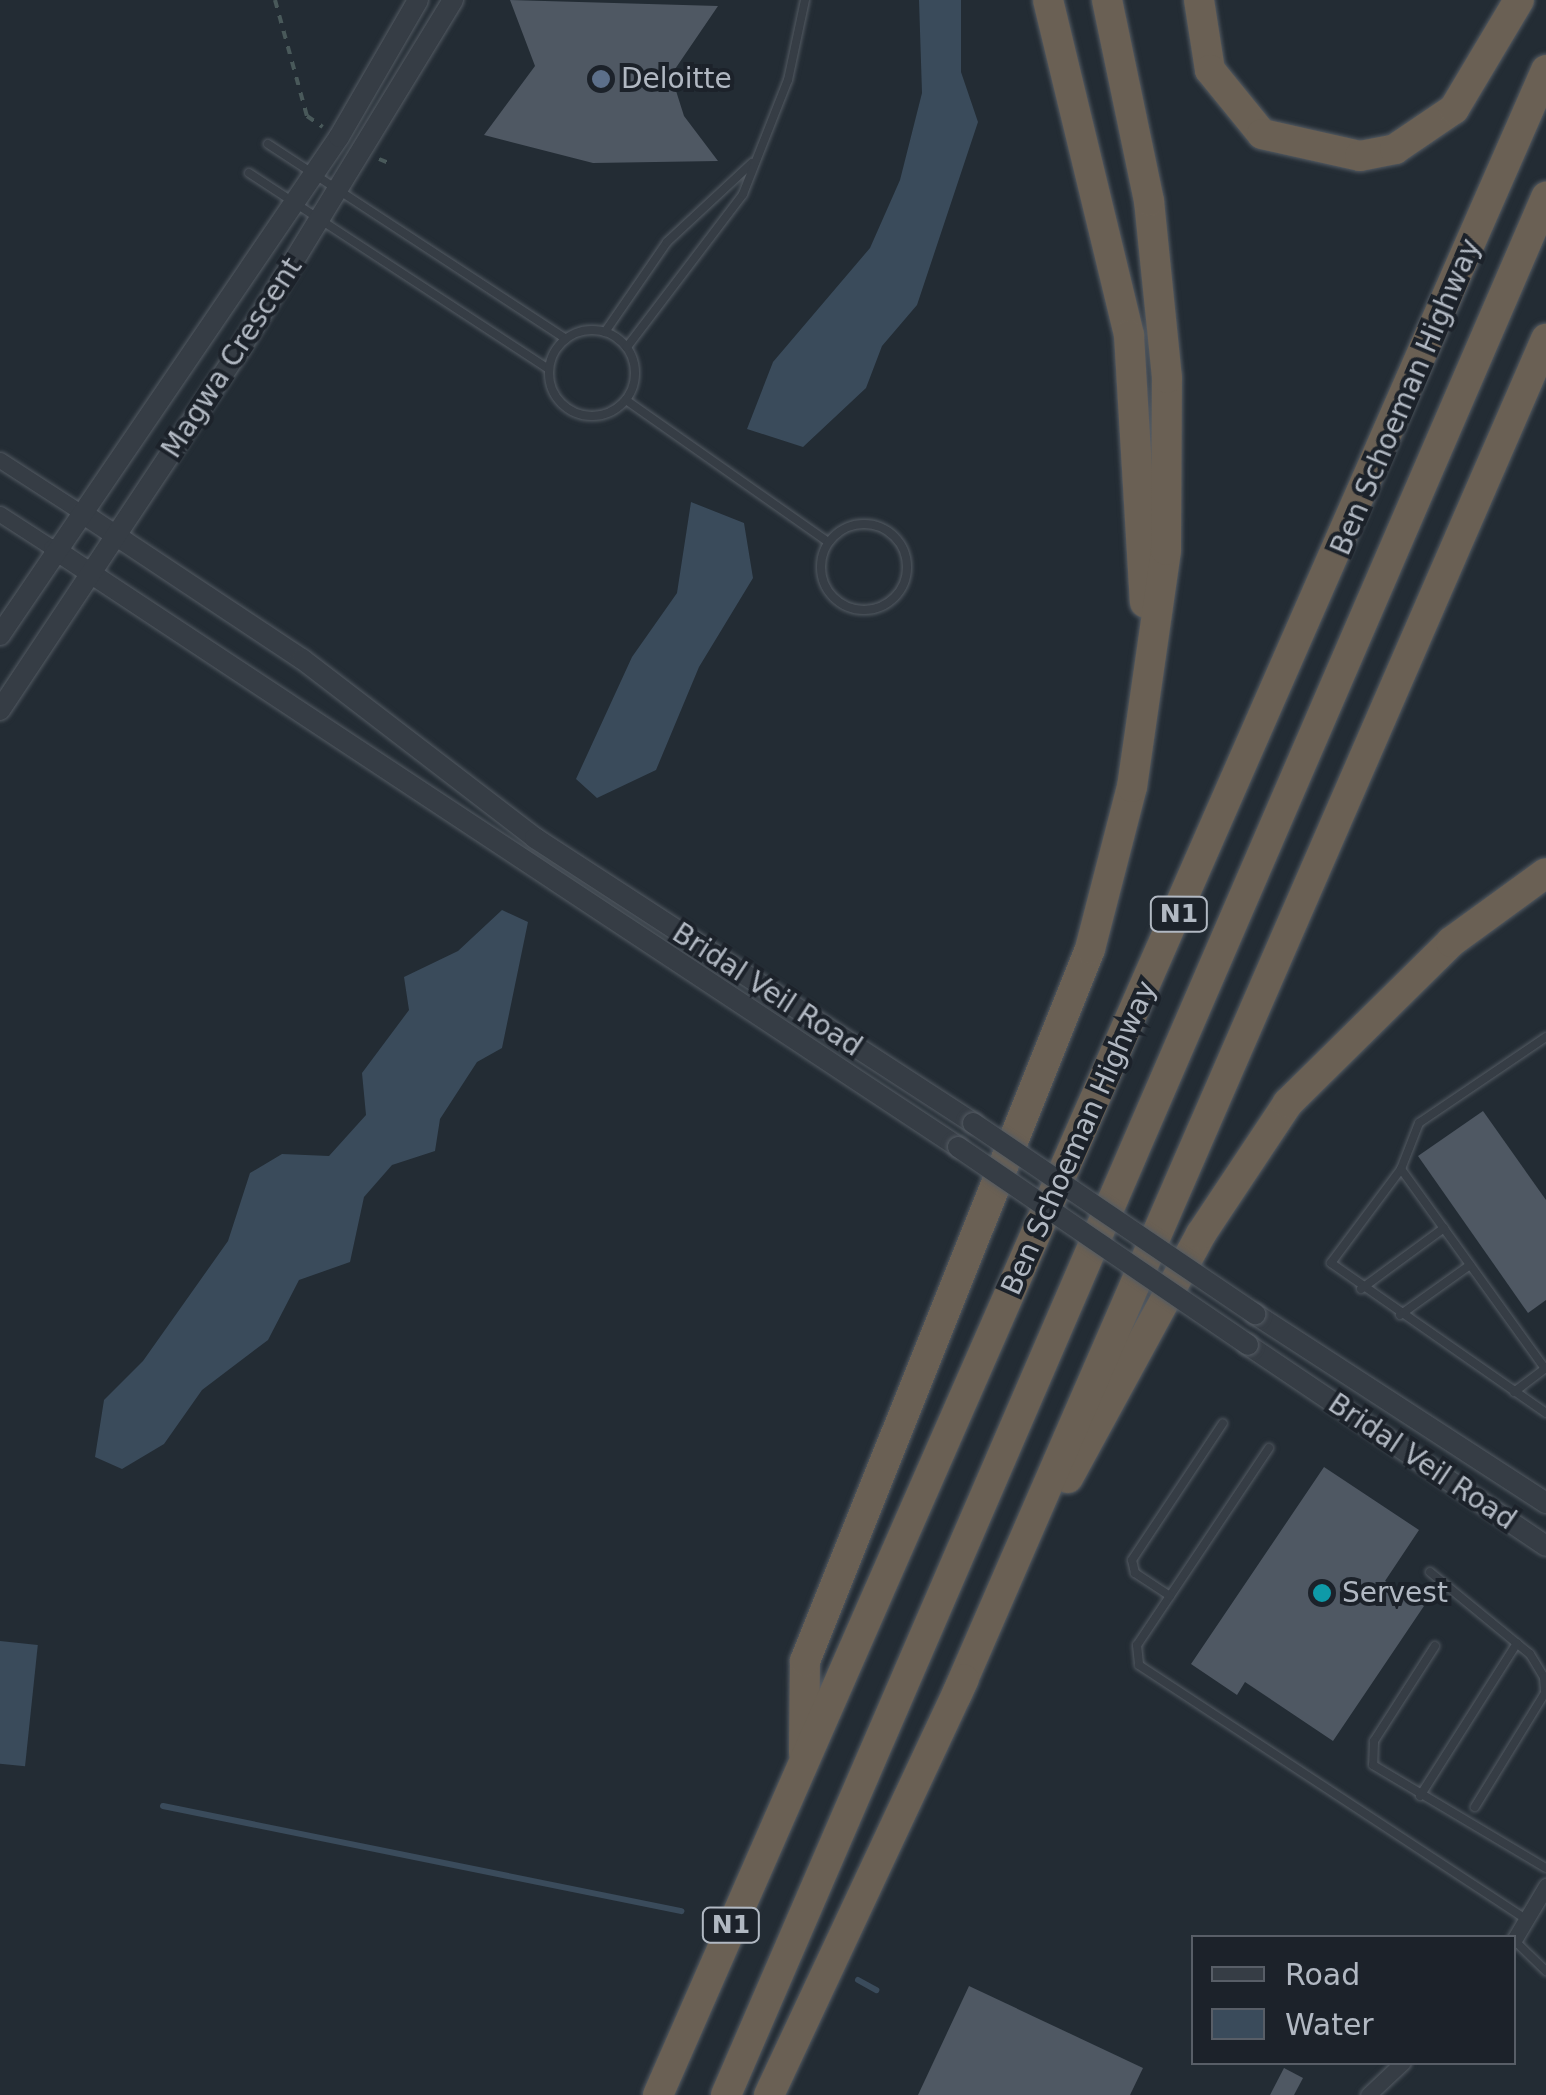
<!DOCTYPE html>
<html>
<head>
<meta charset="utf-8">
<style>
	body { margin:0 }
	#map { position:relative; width:1546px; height:2095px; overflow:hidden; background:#232c34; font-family:"DejaVu Sans",sans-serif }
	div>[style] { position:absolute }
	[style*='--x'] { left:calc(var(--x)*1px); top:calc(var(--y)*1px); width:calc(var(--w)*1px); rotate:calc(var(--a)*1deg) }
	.water>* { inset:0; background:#3a4b5b; transform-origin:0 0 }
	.stream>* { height:6px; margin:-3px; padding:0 3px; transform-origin:3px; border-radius:3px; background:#3a4b5b }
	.building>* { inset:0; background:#4f5863 }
	.path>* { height:4px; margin-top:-2px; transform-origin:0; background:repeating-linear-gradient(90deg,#49595a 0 8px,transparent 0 16px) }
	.roads { filter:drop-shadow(0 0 2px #545b63) drop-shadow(0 0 2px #545b63) }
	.service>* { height:8px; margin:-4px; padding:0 4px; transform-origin:4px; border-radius:4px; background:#363d45 }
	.service>.ring { margin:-4px; padding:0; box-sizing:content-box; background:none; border:8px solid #363d45; border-radius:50% }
	.minor>* { height:15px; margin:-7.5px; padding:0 7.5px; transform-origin:7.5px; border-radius:7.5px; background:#363d45 }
	.tertiary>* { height:20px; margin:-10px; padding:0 10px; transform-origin:10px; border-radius:10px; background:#363d45 }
	.motorway>* { height:30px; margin:-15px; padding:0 15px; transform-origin:15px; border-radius:15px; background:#6a6054 }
	.bridges { filter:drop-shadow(0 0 2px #545b63) drop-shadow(0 0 2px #545b63) }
	.tertiary-bridge>* { height:20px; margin:-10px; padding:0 10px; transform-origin:10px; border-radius:10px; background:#363d45 }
	.dots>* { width:28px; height:28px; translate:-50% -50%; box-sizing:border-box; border:5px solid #1c222a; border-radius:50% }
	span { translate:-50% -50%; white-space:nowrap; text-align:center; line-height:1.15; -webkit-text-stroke:8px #1c222a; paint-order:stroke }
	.shield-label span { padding:2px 8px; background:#1c222a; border:2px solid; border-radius:8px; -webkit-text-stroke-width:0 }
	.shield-label { font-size:25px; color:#b1b8c2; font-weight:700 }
	.poi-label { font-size:28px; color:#b1b8c2 }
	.left { translate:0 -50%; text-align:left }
	.street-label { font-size:28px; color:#b1b8c2 }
	.legend { position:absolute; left:1191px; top:1935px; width:325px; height:130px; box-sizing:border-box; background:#1c222a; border:2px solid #585e67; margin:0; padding:12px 18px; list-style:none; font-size:30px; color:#b1b8c2 }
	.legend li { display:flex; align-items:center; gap:20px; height:50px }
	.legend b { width:50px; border:2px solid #585e67 }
</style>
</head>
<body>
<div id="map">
	<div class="water">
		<i style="clip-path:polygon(919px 0,961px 0,961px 72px,978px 122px,917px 305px,882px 346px,866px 388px,803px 447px,747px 429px,773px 362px,870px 248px,900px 180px,922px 93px)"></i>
		<i style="clip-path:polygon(691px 502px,744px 523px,753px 578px,699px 667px,656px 770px,597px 798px,576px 779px,632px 657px,677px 593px)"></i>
		<i style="clip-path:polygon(502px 910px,528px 922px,502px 1048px,477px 1062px,440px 1119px,435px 1151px,392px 1165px,364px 1197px,350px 1262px,299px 1280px,268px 1340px,202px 1390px,164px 1444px,122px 1469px,95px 1457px,104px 1400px,143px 1361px,228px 1241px,250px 1173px,282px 1154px,329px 1156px,366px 1115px,362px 1073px,409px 1010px,404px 977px,458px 951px)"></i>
		<i style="left:0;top:1641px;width:38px;height:122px;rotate:6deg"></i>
	</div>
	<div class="stream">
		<i style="--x:163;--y:1806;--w:529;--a:11.46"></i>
		<i style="--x:858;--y:1980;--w:21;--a:29"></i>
	</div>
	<div class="building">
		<i style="clip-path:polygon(510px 0,718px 6px,671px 75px,684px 116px,718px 161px,593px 163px,484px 135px,535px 66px)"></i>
		<i style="clip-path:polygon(1483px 1111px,1546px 1200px,1546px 1300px,1528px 1313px,1418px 1156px)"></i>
		<i style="clip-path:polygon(1324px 1467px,1419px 1530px,1385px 1581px,1424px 1606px,1333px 1741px,1245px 1682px,1237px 1695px,1191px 1664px)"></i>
		<i style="clip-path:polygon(969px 1986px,1143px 2068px,1130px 2095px,918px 2095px)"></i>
		<i style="clip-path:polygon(1284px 2068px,1303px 2078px,1294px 2095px,1270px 2095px)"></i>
	</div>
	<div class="path">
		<i style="--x:275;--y:0;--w:120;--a:74.6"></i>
		<i style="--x:307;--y:116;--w:19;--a:35"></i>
		<i style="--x:379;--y:159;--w:11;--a:22"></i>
	</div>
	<div class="roads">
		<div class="service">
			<i style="--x:268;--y:144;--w:355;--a:33.2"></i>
			<i style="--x:249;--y:173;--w:358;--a:33.2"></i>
			<i class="ring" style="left:549px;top:330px;width:78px;height:78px"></i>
			<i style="--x:605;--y:332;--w:109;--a:-55.4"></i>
			<i style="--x:667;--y:242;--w:116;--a:-42.9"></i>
			<i style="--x:627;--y:347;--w:192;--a:-52.8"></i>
			<i style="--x:743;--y:194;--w:123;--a:-68.5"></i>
			<i style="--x:788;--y:80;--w:82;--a:-78"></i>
			<i style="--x:626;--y:400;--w:247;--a:35.1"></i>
			<i class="ring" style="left:821px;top:524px;width:78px;height:78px"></i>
			<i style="--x:1546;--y:1037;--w:153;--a:145.9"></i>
			<i style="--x:1419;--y:1123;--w:49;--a:111.4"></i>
			<i style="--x:1401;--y:1169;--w:117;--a:126.7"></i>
			<i style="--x:1331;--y:1263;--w:262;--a:34.9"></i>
			<i style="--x:1401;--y:1169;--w:246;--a:54.2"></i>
			<i style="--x:1361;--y:1289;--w:103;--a:-36.3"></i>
			<i style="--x:1400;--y:1315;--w:86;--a:-35.5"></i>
			<i style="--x:1514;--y:1392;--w:40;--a:-37"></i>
			<i style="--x:1269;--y:1448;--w:237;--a:123.8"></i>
			<i style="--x:1137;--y:1645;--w:20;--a:84"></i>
			<i style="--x:1139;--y:1665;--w:463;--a:33.3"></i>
			<i style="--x:1430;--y:1572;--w:129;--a:39.4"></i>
			<i style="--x:1530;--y:1654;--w:27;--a:59"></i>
			<i style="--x:1544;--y:1677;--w:16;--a:86"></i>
			<i style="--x:1545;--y:1693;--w:134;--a:121.6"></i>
			<i style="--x:1170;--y:1596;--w:42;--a:-146.7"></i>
			<i style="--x:1135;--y:1573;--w:13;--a:-103"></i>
			<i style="--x:1132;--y:1560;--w:164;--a:-56.4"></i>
			<i style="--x:1435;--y:1646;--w:113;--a:122.7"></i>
			<i style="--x:1374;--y:1741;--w:24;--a:92"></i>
			<i style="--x:1373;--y:1765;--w:201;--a:30.8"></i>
			<i style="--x:1420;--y:1796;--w:181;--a:-57.6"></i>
			<i style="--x:1514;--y:1940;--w:45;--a:44.1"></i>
		</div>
		<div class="minor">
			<i style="--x:0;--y:460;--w:98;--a:32.9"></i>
			<i style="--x:0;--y:514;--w:64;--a:32.9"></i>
			<i style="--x:1514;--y:1940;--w:63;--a:-59.3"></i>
			<i style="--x:1368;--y:2095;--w:48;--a:-43.3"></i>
		</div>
		<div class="tertiary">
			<i style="--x:82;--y:513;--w:264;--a:33.6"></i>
			<i style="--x:302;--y:659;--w:294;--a:37.5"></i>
			<i style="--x:535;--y:838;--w:523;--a:33.05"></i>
			<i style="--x:54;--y:549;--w:1084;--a:33.48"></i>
			<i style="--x:0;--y:635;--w:602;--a:-55.76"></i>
			<i style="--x:339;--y:137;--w:158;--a:-60"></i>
			<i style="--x:0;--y:710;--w:433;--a:-56.4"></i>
			<i style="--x:240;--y:349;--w:409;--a:-58.6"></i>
			<i style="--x:1255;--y:1314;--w:347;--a:33"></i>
			<i style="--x:1248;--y:1345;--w:359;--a:34"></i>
		</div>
		<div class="motorway">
			<i style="--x:1048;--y:0;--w:345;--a:76.4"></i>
			<i style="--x:1129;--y:335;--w:268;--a:86.6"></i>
			<i style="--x:1199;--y:0;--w:71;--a:81.1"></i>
			<i style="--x:1210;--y:70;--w:82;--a:50.9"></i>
			<i style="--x:1262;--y:134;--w:100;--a:12.7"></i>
			<i style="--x:1360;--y:156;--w:36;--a:-11"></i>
			<i style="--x:1395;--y:149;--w:71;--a:-34.1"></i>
			<i style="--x:1454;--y:109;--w:127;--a:-59.2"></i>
			<i style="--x:1068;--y:1478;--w:278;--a:-61.4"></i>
			<i style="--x:1201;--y:1234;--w:157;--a:-56.4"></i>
			<i style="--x:1288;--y:1103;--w:229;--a:-44.6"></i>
			<i style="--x:1451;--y:942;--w:117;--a:-36"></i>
			<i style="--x:956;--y:1696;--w:1480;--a:-66.5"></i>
			<i style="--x:804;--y:1753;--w:92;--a:-89.4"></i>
			<i style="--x:805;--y:1661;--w:767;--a:-68.18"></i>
			<i style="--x:1090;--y:949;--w:167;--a:-75.5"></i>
			<i style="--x:1132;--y:787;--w:239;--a:-81.8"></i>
			<i style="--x:1166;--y:550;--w:172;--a:-89.7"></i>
			<i style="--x:1167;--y:378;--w:178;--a:-95.8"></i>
			<i style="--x:1149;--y:201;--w:205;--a:-101.8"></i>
			<i style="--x:658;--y:2095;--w:2211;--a:-66.32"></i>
			<i style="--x:726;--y:2095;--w:2068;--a:-66.63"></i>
			<i style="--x:769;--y:2095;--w:459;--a:-64.9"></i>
		</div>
	</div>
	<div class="bridges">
		<div class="tertiary-bridge">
			<i style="--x:973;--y:1123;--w:341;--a:34.1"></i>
			<i style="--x:958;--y:1147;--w:351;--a:34.3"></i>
		</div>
	</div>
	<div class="dots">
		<i style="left:601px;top:79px;background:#5c6f8a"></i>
		<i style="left:1322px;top:1593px;background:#0f9aa8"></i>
	</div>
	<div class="shield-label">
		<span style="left:1179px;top:914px">N1</span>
		<span style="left:731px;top:1925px">N1</span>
	</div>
	<div class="poi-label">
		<span class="left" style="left:621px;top:79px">Deloitte</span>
		<span class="left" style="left:1342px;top:1593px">Servest</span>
	</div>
	<div class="street-label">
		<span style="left:232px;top:358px;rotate:-57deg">Magwa Crescent</span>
		<span style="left:1406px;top:397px;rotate:-67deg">Ben Schoeman Highway</span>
		<span style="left:767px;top:990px;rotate:33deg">Bridal Veil Road</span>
		<span style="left:1079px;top:1138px;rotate:-66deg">Ben Schoeman Highway</span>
		<span style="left:1422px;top:1462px;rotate:34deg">Bridal Veil Road</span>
	</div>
	<ul class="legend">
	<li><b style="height:12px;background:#363d45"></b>Road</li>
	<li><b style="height:28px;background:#3a4b5b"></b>Water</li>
	</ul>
</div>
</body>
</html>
